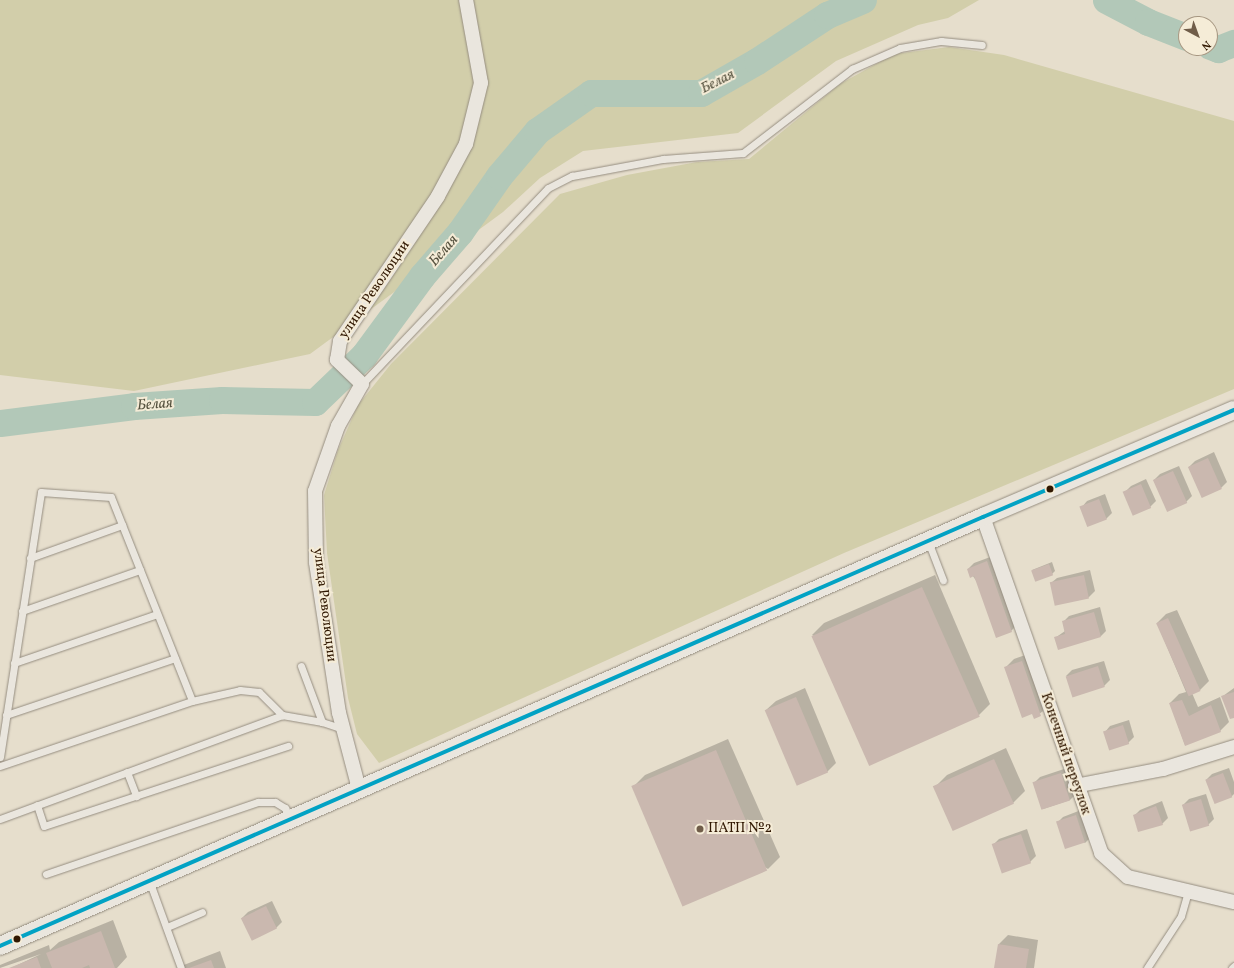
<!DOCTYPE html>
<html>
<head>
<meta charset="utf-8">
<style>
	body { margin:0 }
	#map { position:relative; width:1234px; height:968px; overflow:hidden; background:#e6decc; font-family:Vollkorn,serif }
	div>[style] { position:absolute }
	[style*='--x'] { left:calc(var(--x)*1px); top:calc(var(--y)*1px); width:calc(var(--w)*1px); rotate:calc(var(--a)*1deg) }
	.green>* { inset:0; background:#d2ceaa }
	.shadow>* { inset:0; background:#0003 }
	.river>* { height:27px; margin:-13.5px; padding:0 13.5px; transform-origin:13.5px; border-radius:13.5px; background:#b2c8b8 }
	.building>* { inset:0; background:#cab8af; transform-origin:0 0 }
	.roads { filter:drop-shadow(0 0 1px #958d80) drop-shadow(0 0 1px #958d80) }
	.service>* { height:7px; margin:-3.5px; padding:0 3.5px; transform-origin:3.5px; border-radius:3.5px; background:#eae6de }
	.minor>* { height:14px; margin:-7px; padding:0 7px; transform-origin:7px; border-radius:7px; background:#eae6de }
	.tertiary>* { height:18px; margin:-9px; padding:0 9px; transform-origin:9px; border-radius:9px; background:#eae6de }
	.bus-1>* { height:4px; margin:-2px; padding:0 2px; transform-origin:2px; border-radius:2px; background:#02a2c4 }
	.dots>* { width:11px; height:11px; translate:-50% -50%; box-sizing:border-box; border:2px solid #f5ecd7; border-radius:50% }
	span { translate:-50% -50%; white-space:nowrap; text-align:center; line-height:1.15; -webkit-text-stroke:4px #f5ecd7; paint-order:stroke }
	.street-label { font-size:14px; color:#311802 }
	.poi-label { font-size:14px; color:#311802 }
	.left { translate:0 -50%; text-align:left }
	.water-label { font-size:15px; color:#56523f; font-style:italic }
	.north { position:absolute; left:1178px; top:16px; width:40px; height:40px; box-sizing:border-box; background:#f5ecd7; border:1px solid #a79782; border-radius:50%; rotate:139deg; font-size:11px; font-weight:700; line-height:16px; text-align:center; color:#311802 }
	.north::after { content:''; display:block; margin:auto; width:14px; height:18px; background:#705d49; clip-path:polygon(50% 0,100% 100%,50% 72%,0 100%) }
</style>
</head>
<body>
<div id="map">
	<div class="green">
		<i style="clip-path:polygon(0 0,979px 0,948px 18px,918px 25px,836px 61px,738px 133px,583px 151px,540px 178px,503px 212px,310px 354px,134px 391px,0 375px)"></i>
		<i style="clip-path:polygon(949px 47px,1004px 55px,1234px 121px,1234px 389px,844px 553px,379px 763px,357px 734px,348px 698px,327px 553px,324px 495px,338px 450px,358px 405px,391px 364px,560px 194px,627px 175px,697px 162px,749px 159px,840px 84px,894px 54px)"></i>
	</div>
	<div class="shadow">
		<i style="clip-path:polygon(1214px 452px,1227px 482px,1221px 488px,1189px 467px,1195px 461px)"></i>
		<i style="clip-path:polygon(1179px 466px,1192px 496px,1186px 502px,1154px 480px,1160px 474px)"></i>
		<i style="clip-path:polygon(1146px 479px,1156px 501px,1150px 507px,1125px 492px,1131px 486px)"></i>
		<i style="clip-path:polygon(1105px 494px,1112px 513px,1106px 519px,1082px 507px,1087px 501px)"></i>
		<i style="clip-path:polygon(993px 556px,1017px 625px,1011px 631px,968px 569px,974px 563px)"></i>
		<i style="clip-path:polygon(1052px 562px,1055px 571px,1052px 574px,1032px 570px)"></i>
		<i style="clip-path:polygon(1090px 570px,1095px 591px,1089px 597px,1056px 604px,1051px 583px,1057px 578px)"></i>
		<i style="clip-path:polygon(935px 575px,990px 704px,978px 716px,812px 635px,824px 623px)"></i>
		<i style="clip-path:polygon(1100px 607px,1106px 631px,1101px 636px,1055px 638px,1065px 631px,1063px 622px,1069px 616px)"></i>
		<i style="clip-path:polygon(1177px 610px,1209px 681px,1200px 690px,1192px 693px,1198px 707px,1220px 697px,1229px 722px,1220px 731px,1185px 745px,1170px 703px,1179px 694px,1186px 692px,1157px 623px,1166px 614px)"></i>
		<i style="clip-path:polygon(1031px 653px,1050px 706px,1035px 717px,1005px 668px,1014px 659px)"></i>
		<i style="clip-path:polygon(1104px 661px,1110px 680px,1104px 686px,1066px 676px,1072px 670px)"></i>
		<i style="clip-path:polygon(805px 688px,836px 763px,827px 772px,766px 710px,776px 701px)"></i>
		<i style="clip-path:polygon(1234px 688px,1234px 717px,1223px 696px)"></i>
		<i style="clip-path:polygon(1129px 720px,1134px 737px,1128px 743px,1105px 732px,1110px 726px)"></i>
		<i style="clip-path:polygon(728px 739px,780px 857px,768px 869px,633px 787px,645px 775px)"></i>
		<i style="clip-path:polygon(1006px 748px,1025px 791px,1013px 803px,935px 787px,947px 775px)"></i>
		<i style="clip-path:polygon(1067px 768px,1076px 794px,1070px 800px,1043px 809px,1034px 783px,1040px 777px)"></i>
		<i style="clip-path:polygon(1229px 768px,1234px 782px,1234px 794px,1231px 797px,1206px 780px,1212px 774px)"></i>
		<i style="clip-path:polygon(1206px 794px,1214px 819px,1208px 825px,1183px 805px,1189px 799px)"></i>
		<i style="clip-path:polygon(1162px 801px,1168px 818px,1162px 824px,1134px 816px,1140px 810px)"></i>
		<i style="clip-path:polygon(1081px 810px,1091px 837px,1085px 843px,1057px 823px,1063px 817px)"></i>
		<i style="clip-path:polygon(1027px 829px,1036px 856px,1030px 862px,993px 845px,999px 839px)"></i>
		<i style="clip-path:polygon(272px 901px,282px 922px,276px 928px,242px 918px,248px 912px)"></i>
		<i style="clip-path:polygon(113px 920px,127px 957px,117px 968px,11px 968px,41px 954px,0 968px,0 965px,49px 945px,50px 950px,59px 942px)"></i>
		<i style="clip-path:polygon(1008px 935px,1038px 940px,1034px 968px,995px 968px,999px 944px)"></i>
		<i style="clip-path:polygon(220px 951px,226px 968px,176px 968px)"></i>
	</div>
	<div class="river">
		<i style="--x:1106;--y:0;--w:47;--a:27.6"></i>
		<i style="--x:1148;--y:22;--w:41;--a:21.5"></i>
		<i style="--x:1210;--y:46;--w:9;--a:21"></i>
		<i style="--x:1218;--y:49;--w:17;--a:-21"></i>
		<i style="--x:0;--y:423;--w:135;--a:-7.2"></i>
		<i style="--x:134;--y:406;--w:88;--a:-3.9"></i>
		<i style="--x:222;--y:400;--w:93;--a:1.2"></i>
		<i style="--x:315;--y:402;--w:68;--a:-43.8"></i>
		<i style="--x:364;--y:355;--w:98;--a:-53.7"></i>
		<i style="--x:422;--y:276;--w:58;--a:-49.2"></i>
		<i style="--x:460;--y:232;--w:68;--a:-55.1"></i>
		<i style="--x:499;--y:176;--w:59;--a:-49.8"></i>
		<i style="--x:537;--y:131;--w:66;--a:-35.1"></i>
		<i style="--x:591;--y:93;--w:110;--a:0"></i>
		<i style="--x:701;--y:93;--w:64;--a:-29.7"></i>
		<i style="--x:757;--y:61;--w:84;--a:-33.3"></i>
		<i style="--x:827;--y:15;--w:39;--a:-23"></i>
	</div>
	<div class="building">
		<i style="left:1208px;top:458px;width:34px;height:22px;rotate:66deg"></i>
		<i style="left:1173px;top:471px;width:35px;height:22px;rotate:66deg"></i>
		<i style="left:1141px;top:484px;width:26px;height:20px;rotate:67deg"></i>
		<i style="left:1099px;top:499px;width:22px;height:21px;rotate:69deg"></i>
		<i style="clip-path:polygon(987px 561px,1012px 632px,996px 638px,974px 576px,970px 578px,967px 569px)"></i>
		<i style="left:1049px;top:564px;width:12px;height:19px;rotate:70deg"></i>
		<i style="left:1084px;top:575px;width:24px;height:35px;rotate:78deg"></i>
		<i style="left:922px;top:587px;width:142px;height:121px;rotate:66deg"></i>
		<i style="clip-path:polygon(1094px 612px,1101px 637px,1058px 650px,1054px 637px,1065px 634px,1062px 621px)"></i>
		<i style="left:1168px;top:618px;width:80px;height:13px;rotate:66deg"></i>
		<i style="clip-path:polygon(1022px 661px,1041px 716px,1034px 719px,1032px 714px,1022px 718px,1004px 667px)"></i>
		<i style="left:1098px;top:666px;width:22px;height:34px;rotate:72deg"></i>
		<i style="clip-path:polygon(1234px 692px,1234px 718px,1230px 719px,1221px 696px)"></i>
		<i style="left:796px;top:697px;width:82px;height:34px;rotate:67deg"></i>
		<i style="clip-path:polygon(1182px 700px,1189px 716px,1211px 705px,1221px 732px,1185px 746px,1169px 703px)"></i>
		<i style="left:1123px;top:725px;width:20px;height:21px;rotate:72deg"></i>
		<i style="left:716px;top:750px;width:131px;height:92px;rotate:67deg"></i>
		<i style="left:994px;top:759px;width:49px;height:67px;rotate:66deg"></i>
		<i style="left:1061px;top:773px;width:29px;height:30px;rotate:72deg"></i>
		<i style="left:1223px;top:773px;width:26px;height:19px;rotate:69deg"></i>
		<i style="left:1201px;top:799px;width:28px;height:20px;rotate:73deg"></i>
		<i style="clip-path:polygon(1156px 806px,1163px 825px,1138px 832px,1133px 815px)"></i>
		<i style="left:1076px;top:815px;width:29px;height:21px;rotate:72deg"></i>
		<i style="left:1021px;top:834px;width:31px;height:31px;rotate:71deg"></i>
		<i style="left:266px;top:906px;width:25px;height:28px;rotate:64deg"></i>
		<i style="clip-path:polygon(101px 931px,115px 968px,90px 968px,89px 965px,82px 968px,52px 968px,46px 953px)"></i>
		<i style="clip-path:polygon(998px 944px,1029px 949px,1026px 968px,994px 968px)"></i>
		<i style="clip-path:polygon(37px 957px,41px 968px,9px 968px)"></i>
		<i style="clip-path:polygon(211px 960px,214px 968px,189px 968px)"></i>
	</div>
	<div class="roads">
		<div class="service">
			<i style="--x:362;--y:384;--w:270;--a:-46.5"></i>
			<i style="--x:548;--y:188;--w:27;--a:-27"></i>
			<i style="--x:572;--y:176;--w:93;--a:-10.6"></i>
			<i style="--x:663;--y:159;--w:80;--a:-4.3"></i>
			<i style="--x:743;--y:153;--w:138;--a:-37.6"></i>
			<i style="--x:852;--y:69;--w:52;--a:-23.6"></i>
			<i style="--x:900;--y:48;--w:42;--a:-9.7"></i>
			<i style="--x:941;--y:41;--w:41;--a:5.6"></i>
			<i style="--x:928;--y:541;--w:42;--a:69"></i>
			<i style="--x:30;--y:558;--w:98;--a:-19.7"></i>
			<i style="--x:22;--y:611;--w:125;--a:-19.2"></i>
			<i style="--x:14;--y:663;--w:151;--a:-18.9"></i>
			<i style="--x:301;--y:666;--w:60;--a:69.4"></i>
			<i style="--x:6;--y:715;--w:178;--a:-18.6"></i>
			<i style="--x:0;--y:757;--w:268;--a:-81.2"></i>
			<i style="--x:41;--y:492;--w:70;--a:4.1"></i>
			<i style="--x:111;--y:497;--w:219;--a:68.3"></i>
			<i style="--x:0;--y:766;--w:203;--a:-18.7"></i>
			<i style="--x:192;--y:701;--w:49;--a:-12.9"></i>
			<i style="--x:240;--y:690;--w:19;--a:6"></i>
			<i style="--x:259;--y:692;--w:33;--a:45"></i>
			<i style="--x:127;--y:772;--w:26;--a:69"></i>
			<i style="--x:37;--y:805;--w:22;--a:72"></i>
			<i style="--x:44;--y:826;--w:257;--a:-18.2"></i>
			<i style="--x:0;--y:819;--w:301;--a:-20.2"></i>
			<i style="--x:282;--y:715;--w:41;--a:9.9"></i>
			<i style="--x:322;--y:722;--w:22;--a:18"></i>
			<i style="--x:46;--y:874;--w:224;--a:-18.8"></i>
			<i style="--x:258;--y:802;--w:17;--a:0"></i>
			<i style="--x:275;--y:802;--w:12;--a:31"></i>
			<i style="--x:285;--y:808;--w:12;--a:66"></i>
			<i style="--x:150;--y:883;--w:90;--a:70"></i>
			<i style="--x:167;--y:927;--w:38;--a:-23"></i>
			<i style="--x:1147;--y:968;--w:62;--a:-56.8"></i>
			<i style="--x:1181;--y:916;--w:25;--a:-74"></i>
			<i style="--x:1232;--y:968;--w:3;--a:-45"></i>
		</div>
		<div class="minor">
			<i style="--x:983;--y:517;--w:356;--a:70.6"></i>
			<i style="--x:1101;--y:853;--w:36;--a:42"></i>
			<i style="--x:1128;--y:877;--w:109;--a:13.3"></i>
			<i style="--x:1075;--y:786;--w:90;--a:-10.9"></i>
			<i style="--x:1163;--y:769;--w:74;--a:-17.2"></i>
			<i style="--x:359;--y:789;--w:79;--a:-104.7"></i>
			<i style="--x:339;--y:713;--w:153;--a:-98.7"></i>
			<i style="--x:316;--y:562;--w:71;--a:-90.8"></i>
			<i style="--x:315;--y:491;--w:69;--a:-70.5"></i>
			<i style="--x:338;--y:426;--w:48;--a:-60.3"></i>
			<i style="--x:362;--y:384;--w:35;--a:-136"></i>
			<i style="--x:337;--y:360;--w:19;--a:-81"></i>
			<i style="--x:340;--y:341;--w:175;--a:-55.9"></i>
			<i style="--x:438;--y:196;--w:59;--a:-61.7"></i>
			<i style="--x:466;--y:144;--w:63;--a:-76.2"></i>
			<i style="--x:481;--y:83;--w:84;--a:-100.2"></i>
		</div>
		<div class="tertiary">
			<i style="--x:0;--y:946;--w:1073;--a:-23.58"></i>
			<i style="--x:983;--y:517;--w:273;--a:-23.1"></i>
		</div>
	</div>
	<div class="bus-1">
		<i style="--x:0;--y:946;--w:1073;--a:-23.58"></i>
		<i style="--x:983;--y:517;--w:273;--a:-23.1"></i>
	</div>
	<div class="dots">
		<i style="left:1050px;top:489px;background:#311802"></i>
		<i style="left:700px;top:829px;background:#705d49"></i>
		<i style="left:17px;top:939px;background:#311802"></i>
	</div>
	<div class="street-label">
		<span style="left:375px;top:290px;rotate:-56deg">улица Революции</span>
		<span style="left:324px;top:605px;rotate:83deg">улица Революции</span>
		<span style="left:1065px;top:754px;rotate:71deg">Конечный переулок</span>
	</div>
	<div class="poi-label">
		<span class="left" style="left:708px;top:829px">ПАТП №2</span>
	</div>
	<div class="water-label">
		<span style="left:718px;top:82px;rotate:-27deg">Белая</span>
		<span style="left:444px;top:251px;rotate:-49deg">Белая</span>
		<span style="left:155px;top:405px;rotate:-4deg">Белая</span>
	</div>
	<div class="north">N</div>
</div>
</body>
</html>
